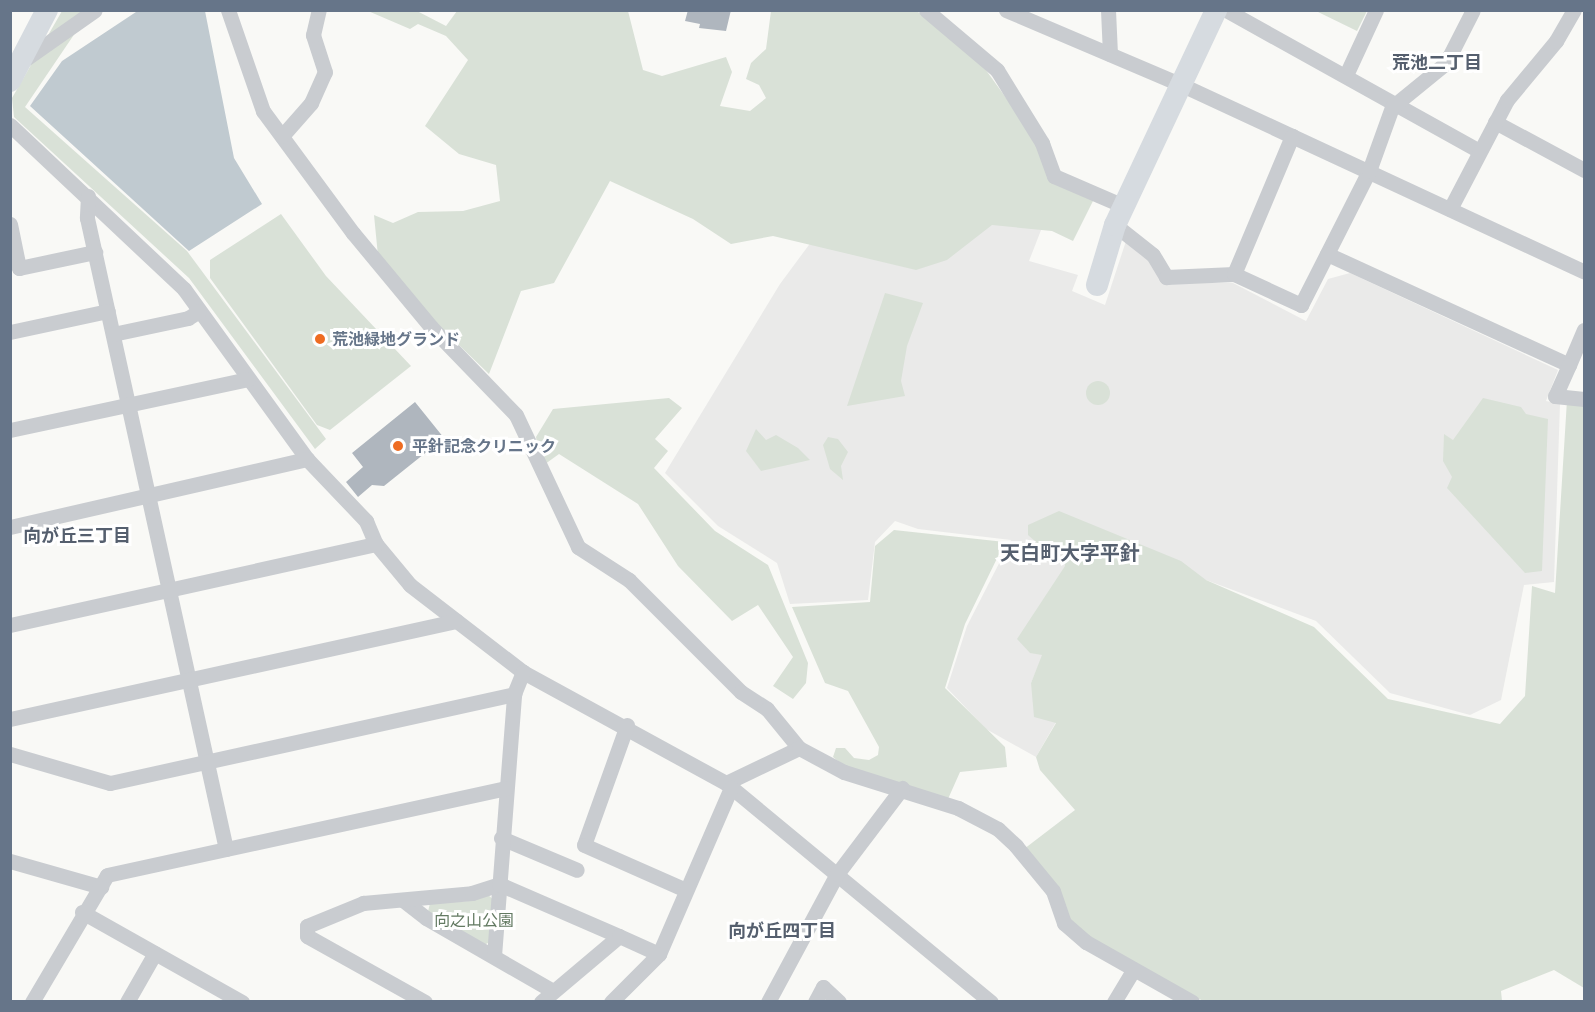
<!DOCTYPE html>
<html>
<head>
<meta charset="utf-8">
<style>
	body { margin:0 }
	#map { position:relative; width:1595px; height:1012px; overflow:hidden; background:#f9f9f6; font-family:"Golos Text","Noto Sans JP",sans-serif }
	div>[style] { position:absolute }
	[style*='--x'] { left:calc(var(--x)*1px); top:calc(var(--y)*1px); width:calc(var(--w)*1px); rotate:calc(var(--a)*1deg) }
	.built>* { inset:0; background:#eaeae9 }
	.green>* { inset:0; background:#d9e1d7 }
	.round { border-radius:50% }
	.water>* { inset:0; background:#c0cad0 }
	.building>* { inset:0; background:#afb6be }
	.street>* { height:15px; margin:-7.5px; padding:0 7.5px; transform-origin:7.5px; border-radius:7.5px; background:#c9ccd0 }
	.secondary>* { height:22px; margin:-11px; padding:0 11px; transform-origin:11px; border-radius:11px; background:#d6dbe0 }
	.dots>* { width:16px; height:16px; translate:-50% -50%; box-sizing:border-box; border:3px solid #fff; border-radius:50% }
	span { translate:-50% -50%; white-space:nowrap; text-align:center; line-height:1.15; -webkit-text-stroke:6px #fff; paint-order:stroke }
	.poi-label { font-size:16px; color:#667589; font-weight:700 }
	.left { translate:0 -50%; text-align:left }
	.park-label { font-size:16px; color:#637a62 }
	.neighbourhood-label { font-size:18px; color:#555f6e; font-weight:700 }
	.quarter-label { font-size:20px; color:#555f6e; font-weight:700 }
	.frame { position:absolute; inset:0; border:12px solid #667589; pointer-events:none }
</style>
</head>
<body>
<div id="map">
	<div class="built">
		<i style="clip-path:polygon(840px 203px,1043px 225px,1029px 261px,1078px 275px,1072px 291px,1105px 305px,1126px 241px,1150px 259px,1162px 283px,1233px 283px,1306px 321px,1328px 279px,1350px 273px,1558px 370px,1546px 401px,1560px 404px,1554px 582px,1524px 585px,1501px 700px,1470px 715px,1390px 693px,1316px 621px,1206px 580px,1043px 655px,1031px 683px,1056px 722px,1036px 757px,986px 729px,947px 688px,967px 626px,1011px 540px,918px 529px,895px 521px,875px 542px,868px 600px,790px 604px,777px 563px,718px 526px,665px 473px,780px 284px)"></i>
	</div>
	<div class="green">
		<i style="clip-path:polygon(62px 11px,90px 11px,25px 107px,187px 251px,326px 439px,315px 449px,189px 278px,14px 117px,12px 98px)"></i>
		<i style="clip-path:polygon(368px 11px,417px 11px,446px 26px,457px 11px,628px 11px,643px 70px,662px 76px,726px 57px,732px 72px,720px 106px,750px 111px,766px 98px,759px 85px,746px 79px,751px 63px,766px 49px,771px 11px,917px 11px,983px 66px,1058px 170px,1095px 197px,1073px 241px,1052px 231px,992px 225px,947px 260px,916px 270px,773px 236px,731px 244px,693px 219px,610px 181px,554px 283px,521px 291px,489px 374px,432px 319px,378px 256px,374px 215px,393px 223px,418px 212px,463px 211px,500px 201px,496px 165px,459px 154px,425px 126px,468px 60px,446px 36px,418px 24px,410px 29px)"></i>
		<i style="clip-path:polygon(1316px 11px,1367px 11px,1357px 31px)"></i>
		<i style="clip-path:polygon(281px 214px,326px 276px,411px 366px,330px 430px,317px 425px,210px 278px,210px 260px)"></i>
		<i style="clip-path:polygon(885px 293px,923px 303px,907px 346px,901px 381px,905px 396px,847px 406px)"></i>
		<i class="round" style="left:1086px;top:381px;width:24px;height:24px"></i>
		<i style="clip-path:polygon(669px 398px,682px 408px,655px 439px,668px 451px,654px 468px,715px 531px,768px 565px,808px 663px,806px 683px,793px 699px,773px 686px,793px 657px,758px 605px,732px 621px,678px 566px,638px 504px,559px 454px,541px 467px,536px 437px,553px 409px)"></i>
		<i style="clip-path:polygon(1483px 398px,1521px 407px,1526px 414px,1548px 419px,1542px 571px,1525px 573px,1447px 488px,1452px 477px,1443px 461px,1444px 434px,1453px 440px)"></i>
		<i style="clip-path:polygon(1567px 400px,1584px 403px,1584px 988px,1554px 970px,1501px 991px,1502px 1001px,1203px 1001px,1092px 939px,1069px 920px,1024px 849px,1075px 810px,1040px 770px,1036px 757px,1056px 723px,1034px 717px,1031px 683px,1042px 655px,1030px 653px,1017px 639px,1065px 566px,1063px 550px,1037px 543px,1028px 535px,1028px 525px,1059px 511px,1181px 561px,1206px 580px,1314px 627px,1388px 699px,1500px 724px,1525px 696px,1532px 586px,1555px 593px)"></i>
		<i style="clip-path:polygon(756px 429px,766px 440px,776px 435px,798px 448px,810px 460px,761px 471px,746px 451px)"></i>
		<i style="clip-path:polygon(828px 437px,838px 439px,848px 452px,841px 466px,843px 480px,830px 469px,823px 445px)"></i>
		<i style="clip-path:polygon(894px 530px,1005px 542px,965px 624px,945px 688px,1005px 747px,1007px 767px,960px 772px,948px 799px,845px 767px,833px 757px,836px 748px,845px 748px,854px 758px,869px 760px,878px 755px,879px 747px,848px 691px,825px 683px,792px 607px,870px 602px,875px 546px)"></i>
		<i style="clip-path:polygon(487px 894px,495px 901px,492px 941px,482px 946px,427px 916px,430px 903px,469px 901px)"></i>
	</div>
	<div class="water">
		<i style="clip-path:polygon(139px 10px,205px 11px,234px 158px,262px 204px,189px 251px,30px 106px,62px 61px)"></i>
	</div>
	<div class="building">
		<i style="clip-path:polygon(688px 10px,731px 10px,726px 31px,699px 28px,700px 24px,685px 21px)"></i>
		<i style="clip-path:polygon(415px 402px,444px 438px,384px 486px,372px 485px,358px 497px,346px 482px,363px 467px,352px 453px)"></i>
	</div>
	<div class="street">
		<i style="--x:228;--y:10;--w:107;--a:70.9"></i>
		<i style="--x:263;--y:111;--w:152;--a:53.6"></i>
		<i style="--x:353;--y:233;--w:122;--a:50.3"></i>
		<i style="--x:431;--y:327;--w:122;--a:46"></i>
		<i style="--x:516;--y:415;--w:146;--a:64.8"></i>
		<i style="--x:578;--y:547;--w:61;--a:32.9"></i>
		<i style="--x:629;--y:580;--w:158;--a:45"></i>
		<i style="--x:741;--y:692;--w:31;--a:33"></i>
		<i style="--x:767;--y:709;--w:50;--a:50.6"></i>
		<i style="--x:926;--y:10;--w:93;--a:40.2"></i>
		<i style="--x:997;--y:70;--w:86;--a:58.3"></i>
		<i style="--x:1042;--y:143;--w:35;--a:70"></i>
		<i style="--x:1054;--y:176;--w:78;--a:23.3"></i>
		<i style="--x:1006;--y:10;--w:191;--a:23.1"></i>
		<i style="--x:1182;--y:85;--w:443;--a:24.9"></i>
		<i style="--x:1108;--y:10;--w:44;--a:87.4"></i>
		<i style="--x:1226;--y:10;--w:290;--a:29.1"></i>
		<i style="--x:21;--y:62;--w:90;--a:-35.1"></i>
		<i style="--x:1346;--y:75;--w:72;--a:-65.2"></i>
		<i style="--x:1495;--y:122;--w:101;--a:28.3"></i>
		<i style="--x:10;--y:125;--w:239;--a:43.3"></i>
		<i style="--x:184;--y:289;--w:210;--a:54.1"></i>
		<i style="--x:307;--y:459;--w:86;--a:46.4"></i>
		<i style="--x:366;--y:521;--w:25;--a:67"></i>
		<i style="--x:376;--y:544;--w:53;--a:50.3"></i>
		<i style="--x:410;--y:585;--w:143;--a:37.6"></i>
		<i style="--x:523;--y:672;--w:231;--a:28.7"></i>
		<i style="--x:726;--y:783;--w:344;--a:39.6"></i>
		<i style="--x:282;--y:136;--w:44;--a:-48.7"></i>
		<i style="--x:311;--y:103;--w:34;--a:-66"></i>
		<i style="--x:325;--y:72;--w:39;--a:-108"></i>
		<i style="--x:313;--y:35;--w:26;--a:-77"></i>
		<i style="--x:88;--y:196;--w:22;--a:93"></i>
		<i style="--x:87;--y:218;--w:646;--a:77.58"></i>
		<i style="--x:1450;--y:209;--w:123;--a:-62.4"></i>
		<i style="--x:1507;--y:100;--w:77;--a:-50.3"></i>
		<i style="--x:1556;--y:41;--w:36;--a:-60"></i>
		<i style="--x:10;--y:224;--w:45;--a:78.4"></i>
		<i style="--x:19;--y:268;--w:78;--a:-11.9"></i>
		<i style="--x:1115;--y:225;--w:48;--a:38.3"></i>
		<i style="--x:1153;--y:255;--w:26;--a:59"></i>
		<i style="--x:1166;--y:277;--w:68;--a:-2.5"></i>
		<i style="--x:1234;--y:274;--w:74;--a:24.8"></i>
		<i style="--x:1301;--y:305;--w:150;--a:-63.1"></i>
		<i style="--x:1369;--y:171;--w:68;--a:-70.2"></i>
		<i style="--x:1392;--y:107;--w:70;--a:-39.2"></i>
		<i style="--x:1446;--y:63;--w:59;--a:-63"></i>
		<i style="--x:1327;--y:254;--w:266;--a:24.6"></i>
		<i style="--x:1569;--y:365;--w:38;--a:-67"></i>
		<i style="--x:1234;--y:274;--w:150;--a:-67.2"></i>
		<i style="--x:10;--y:332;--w:100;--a:-12.1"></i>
		<i style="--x:113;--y:334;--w:77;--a:-12"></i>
		<i style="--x:188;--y:318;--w:13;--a:-32"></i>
		<i style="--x:1569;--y:365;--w:34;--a:114"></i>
		<i style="--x:1555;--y:396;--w:29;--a:6"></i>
		<i style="--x:10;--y:430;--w:243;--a:-12.1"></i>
		<i style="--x:10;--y:527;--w:305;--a:-12.9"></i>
		<i style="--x:10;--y:625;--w:375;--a:-12.5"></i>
		<i style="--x:10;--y:719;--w:457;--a:-12.4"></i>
		<i style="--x:627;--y:725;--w:127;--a:109.7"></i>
		<i style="--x:584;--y:845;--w:111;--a:23.8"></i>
		<i style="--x:10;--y:754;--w:104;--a:16.2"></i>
		<i style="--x:110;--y:783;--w:414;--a:-12.4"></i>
		<i style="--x:726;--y:783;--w:81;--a:-25.6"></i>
		<i style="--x:799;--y:748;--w:51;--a:28.1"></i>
		<i style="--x:844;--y:772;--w:120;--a:17.5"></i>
		<i style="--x:958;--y:808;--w:45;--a:27.7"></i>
		<i style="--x:998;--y:829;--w:25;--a:43"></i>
		<i style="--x:1016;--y:846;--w:58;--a:50.6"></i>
		<i style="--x:1053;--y:891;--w:34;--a:71"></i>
		<i style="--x:1064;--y:923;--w:29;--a:41"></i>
		<i style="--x:1086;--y:942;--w:122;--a:29.5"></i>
		<i style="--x:501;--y:838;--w:82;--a:22.8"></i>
		<i style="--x:10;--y:861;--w:95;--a:15.9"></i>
		<i style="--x:403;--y:900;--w:29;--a:38"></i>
		<i style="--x:426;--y:918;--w:146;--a:29.9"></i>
		<i style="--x:82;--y:912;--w:184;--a:29.4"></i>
		<i style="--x:494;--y:956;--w:263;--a:-85.6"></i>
		<i style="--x:514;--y:694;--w:24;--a:-68"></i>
		<i style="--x:32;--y:1002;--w:147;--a:-59.4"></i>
		<i style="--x:107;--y:875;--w:408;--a:-12.3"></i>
		<i style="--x:127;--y:1002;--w:56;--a:-60.3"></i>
		<i style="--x:425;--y:1002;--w:135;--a:-150.8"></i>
		<i style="--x:307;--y:936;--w:10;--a:-90"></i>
		<i style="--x:307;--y:926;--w:61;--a:-22.3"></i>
		<i style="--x:363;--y:903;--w:109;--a:-5.2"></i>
		<i style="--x:472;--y:893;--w:28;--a:-18"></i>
		<i style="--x:499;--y:884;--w:131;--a:23.4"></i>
		<i style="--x:541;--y:1002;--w:102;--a:-40.2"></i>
		<i style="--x:619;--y:936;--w:44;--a:24.2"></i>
		<i style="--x:659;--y:954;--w:181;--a:-66.6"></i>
		<i style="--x:611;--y:1002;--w:68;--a:-45"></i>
		<i style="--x:768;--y:1002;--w:145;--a:-61.7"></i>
		<i style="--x:837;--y:874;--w:108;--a:-52.9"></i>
		<i style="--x:815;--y:1002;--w:17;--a:-62"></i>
		<i style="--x:823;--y:987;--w:22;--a:43"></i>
		<i style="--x:1114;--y:1002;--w:37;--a:-59"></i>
	</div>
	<div class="secondary">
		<i style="--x:10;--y:81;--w:80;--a:-62.5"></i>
		<i style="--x:1097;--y:285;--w:63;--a:-73.3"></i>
		<i style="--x:1115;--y:225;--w:238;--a:-64.8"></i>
	</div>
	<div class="dots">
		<i style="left:320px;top:339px;background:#ee6c22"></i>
		<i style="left:398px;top:446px;background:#ee6c22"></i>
	</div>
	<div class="poi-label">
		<span class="left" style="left:332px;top:339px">荒池緑地グランド</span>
		<span class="left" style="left:412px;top:446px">平針記念クリニック</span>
	</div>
	<div class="park-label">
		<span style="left:474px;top:920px">向之山公園</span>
	</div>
	<div class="neighbourhood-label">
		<span style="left:1437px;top:62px">荒池二丁目</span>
		<span style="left:77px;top:535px">向が丘三丁目</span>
		<span style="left:782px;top:930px">向が丘四丁目</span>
	</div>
	<div class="quarter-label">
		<span style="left:1070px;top:552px">天白町大字平針</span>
	</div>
	<div class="frame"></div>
</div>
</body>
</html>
